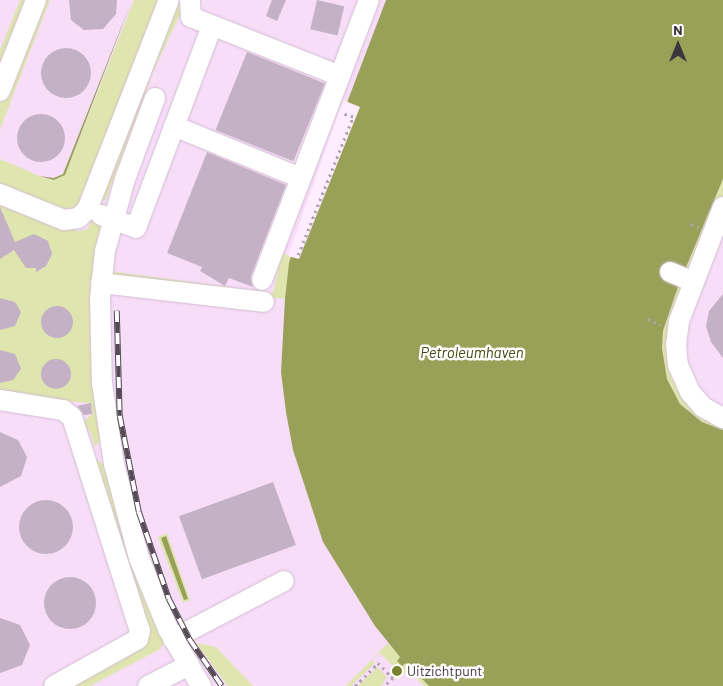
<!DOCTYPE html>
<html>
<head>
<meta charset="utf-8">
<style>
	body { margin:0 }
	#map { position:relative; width:723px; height:686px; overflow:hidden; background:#feedfe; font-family:Barlow,sans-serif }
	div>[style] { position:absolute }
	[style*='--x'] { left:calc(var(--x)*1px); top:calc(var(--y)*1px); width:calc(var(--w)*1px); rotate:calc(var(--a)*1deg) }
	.built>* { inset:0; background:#f7ddf8; transform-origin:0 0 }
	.green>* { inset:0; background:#dee5ae }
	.water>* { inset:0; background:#99a159 }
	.pier>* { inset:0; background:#feedfe }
	.building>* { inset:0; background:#c4b1c5; transform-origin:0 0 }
	.round { border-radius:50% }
	.path>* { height:2.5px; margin-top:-1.25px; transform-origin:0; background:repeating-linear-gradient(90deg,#b1a3b1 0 2.5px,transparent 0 6.5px) }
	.roads { filter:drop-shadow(0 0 1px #d1bdd1) drop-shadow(0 0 1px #d1bdd1) }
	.minor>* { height:20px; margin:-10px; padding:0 10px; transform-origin:10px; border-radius:10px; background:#fff }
	.rail>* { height:5.5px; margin-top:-2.75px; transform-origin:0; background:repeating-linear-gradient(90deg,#fff 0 11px,#544b54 0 22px); box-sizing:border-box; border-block:1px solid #544b54 }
	.dots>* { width:14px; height:14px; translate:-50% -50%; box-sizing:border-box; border:2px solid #fff; border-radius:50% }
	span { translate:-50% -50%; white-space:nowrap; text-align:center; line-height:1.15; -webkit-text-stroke:5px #fff; paint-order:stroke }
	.poi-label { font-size:14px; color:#3d353d }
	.left { translate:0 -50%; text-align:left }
	.water-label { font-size:15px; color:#43470f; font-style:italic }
	.north { position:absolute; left:653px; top:20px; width:50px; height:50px; -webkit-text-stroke:4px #fff; paint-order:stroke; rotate:0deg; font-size:14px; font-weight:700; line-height:20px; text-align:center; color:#3d353d }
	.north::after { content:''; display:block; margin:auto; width:18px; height:22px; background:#3d353d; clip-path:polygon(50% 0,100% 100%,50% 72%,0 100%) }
</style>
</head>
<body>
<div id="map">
	<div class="built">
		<i style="left:0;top:0;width:723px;height:686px"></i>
	</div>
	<div class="green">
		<i style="clip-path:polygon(20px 0,31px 0,0 81px,0 50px)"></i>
		<i style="clip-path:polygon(40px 0,50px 0,0 129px,0 100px)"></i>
		<i style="clip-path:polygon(134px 0,164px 0,99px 165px,77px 208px,66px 210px,0 189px,0 159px,44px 178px,54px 180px,65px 175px)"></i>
		<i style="clip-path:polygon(178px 4px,184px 6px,153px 72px,106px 199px,99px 205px)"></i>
		<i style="clip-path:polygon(723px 179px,723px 199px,670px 349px,723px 422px,723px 430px,702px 422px,680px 404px,667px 379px,662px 348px,663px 331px,679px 284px)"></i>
		<i style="clip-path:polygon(0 201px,79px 231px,88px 229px,92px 219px,103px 223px,101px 439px,95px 447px,90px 431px,81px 424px,92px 414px,91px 403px,0 396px)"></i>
		<i style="clip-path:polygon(119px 233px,111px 271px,132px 274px,273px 293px,282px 253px,291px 256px,285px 299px,117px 279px,110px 271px)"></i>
		<i style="clip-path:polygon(96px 459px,105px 465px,165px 640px,160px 649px,90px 686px,64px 686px,148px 638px)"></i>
		<i style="clip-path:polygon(167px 533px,190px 600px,183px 603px,158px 537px)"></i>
		<i style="clip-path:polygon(196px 643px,216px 647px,253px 686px,228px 686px)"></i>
		<i style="clip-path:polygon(388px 643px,400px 657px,397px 661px,406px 662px,429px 686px,424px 686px,408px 671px,394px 680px,399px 672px,380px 653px,372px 660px,375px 663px,351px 686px,346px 686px)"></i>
		<i style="clip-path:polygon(377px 667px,387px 677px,381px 686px,358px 686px)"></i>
	</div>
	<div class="water">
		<i style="clip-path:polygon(132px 0,65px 175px,54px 180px,39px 176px,54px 178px,63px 174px)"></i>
		<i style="clip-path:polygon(386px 0,723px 0,723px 179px,679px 284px,663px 331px,662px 348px,667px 379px,680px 404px,702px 422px,723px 430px,723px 686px,429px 686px,406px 663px,402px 666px,397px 661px,400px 657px,375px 626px,323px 542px,293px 450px,286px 412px,281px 372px,285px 299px,289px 263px,305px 213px)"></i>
		<i style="clip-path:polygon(166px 536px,188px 599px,184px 600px,161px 538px)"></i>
	</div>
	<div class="pier">
		<i style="clip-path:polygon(343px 100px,360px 107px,299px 259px,288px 256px)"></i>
	</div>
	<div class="building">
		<i style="clip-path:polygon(69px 0,117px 0,116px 14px,103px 29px,84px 30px,71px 20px)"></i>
		<i style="clip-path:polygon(272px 0,286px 0,277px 21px,266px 16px)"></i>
		<i style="left:317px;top:0;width:28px;height:30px;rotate:13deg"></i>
		<i class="round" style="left:41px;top:48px;width:50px;height:50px"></i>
		<i style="left:247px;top:52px;width:84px;height:84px;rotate:22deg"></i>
		<i class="round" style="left:17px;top:114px;width:48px;height:48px"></i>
		<i style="clip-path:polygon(207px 152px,286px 185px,251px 276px,253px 287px,229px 278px,225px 286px,200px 271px,202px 267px,167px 253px)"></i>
		<i style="clip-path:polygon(0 207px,15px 242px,34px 234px,48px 241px,52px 254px,46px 266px,36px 272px,36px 268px,26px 268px,14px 250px,0 259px)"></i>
		<i style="clip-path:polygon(723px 294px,723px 358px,711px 342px,706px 326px,709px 311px)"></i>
		<i style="clip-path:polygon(0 298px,15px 302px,21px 312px,15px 326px,0 330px)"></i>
		<i class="round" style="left:41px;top:306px;width:32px;height:32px"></i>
		<i style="clip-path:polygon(0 350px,15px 354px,21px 369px,13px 380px,0 383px)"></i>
		<i class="round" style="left:41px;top:359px;width:30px;height:30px"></i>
		<i style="clip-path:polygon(91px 403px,92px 414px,84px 415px,77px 406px)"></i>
		<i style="clip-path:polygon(0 432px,18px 440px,27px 457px,21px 476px,0 487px)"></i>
		<i style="left:273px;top:482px;width:67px;height:100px;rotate:70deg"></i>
		<i class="round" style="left:19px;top:500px;width:54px;height:54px"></i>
		<i class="round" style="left:44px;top:577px;width:52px;height:52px"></i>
		<i style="clip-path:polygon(0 618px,20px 625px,30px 645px,22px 665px,0 673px)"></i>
	</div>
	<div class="path">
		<i style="--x:691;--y:224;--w:8;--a:23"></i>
		<i style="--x:298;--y:255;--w:149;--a:-68.3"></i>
		<i style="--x:353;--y:117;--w:9;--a:-162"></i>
		<i style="--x:648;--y:319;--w:14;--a:25"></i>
		<i style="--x:392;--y:677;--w:8;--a:-50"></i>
		<i style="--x:355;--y:686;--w:33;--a:-45"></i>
		<i style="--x:378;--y:663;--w:21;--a:45"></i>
		<i style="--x:393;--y:678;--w:11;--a:135"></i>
	</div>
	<div class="roads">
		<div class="minor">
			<i style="--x:190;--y:0;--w:17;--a:87"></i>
			<i style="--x:191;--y:17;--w:160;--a:21.6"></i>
			<i style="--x:0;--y:91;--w:98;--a:-68.4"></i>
			<i style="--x:155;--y:98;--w:86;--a:110.3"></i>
			<i style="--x:125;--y:179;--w:75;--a:105.5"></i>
			<i style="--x:105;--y:251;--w:47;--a:96.1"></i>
			<i style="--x:100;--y:298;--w:85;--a:88.7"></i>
			<i style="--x:102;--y:383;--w:82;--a:81.6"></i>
			<i style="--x:114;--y:464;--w:97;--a:75.1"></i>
			<i style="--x:139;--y:558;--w:77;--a:67.8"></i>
			<i style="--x:168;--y:629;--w:66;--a:59.9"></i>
			<i style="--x:174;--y:126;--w:137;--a:22.3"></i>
			<i style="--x:0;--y:194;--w:69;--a:22.1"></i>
			<i style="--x:64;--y:220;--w:14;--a:-8"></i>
			<i style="--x:78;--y:218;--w:12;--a:-42"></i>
			<i style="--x:87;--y:210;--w:225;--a:-68.7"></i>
			<i style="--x:723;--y:207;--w:122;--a:111.1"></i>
			<i style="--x:679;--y:321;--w:23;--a:97"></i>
			<i style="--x:676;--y:344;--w:21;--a:85"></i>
			<i style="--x:678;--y:365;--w:30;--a:66"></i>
			<i style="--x:690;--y:392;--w:20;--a:49"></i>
			<i style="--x:703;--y:407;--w:23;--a:29"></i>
			<i style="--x:101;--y:215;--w:37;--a:20"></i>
			<i style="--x:136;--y:228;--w:216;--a:-69.4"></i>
			<i style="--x:670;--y:272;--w:26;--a:23"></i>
			<i style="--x:262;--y:280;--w:300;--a:-69.1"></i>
			<i style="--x:101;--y:283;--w:164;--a:6.6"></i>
			<i style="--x:0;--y:400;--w:64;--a:9"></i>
			<i style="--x:63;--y:410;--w:11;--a:38"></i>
			<i style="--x:72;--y:417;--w:225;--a:72.4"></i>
			<i style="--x:140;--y:631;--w:8;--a:104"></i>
			<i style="--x:138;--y:639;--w:96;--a:150.8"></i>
			<i style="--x:173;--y:639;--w:125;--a:-27.6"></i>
			<i style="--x:148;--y:686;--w:46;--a:-27.1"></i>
		</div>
	</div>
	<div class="rail">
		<i style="--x:117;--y:311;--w:105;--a:88.4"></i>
		<i style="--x:120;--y:416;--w:98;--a:78.8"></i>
		<i style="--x:139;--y:512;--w:92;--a:71"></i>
		<i style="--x:169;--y:599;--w:46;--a:62.9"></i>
		<i style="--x:190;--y:640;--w:56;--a:55.2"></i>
	</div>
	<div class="dots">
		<i style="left:397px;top:671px;background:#7a822d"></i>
	</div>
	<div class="poi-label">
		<span class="left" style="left:407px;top:671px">Uitzichtpunt</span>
	</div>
	<div class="water-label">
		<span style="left:472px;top:353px">Petroleumhaven</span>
	</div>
	<div class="north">N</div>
</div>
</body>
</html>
